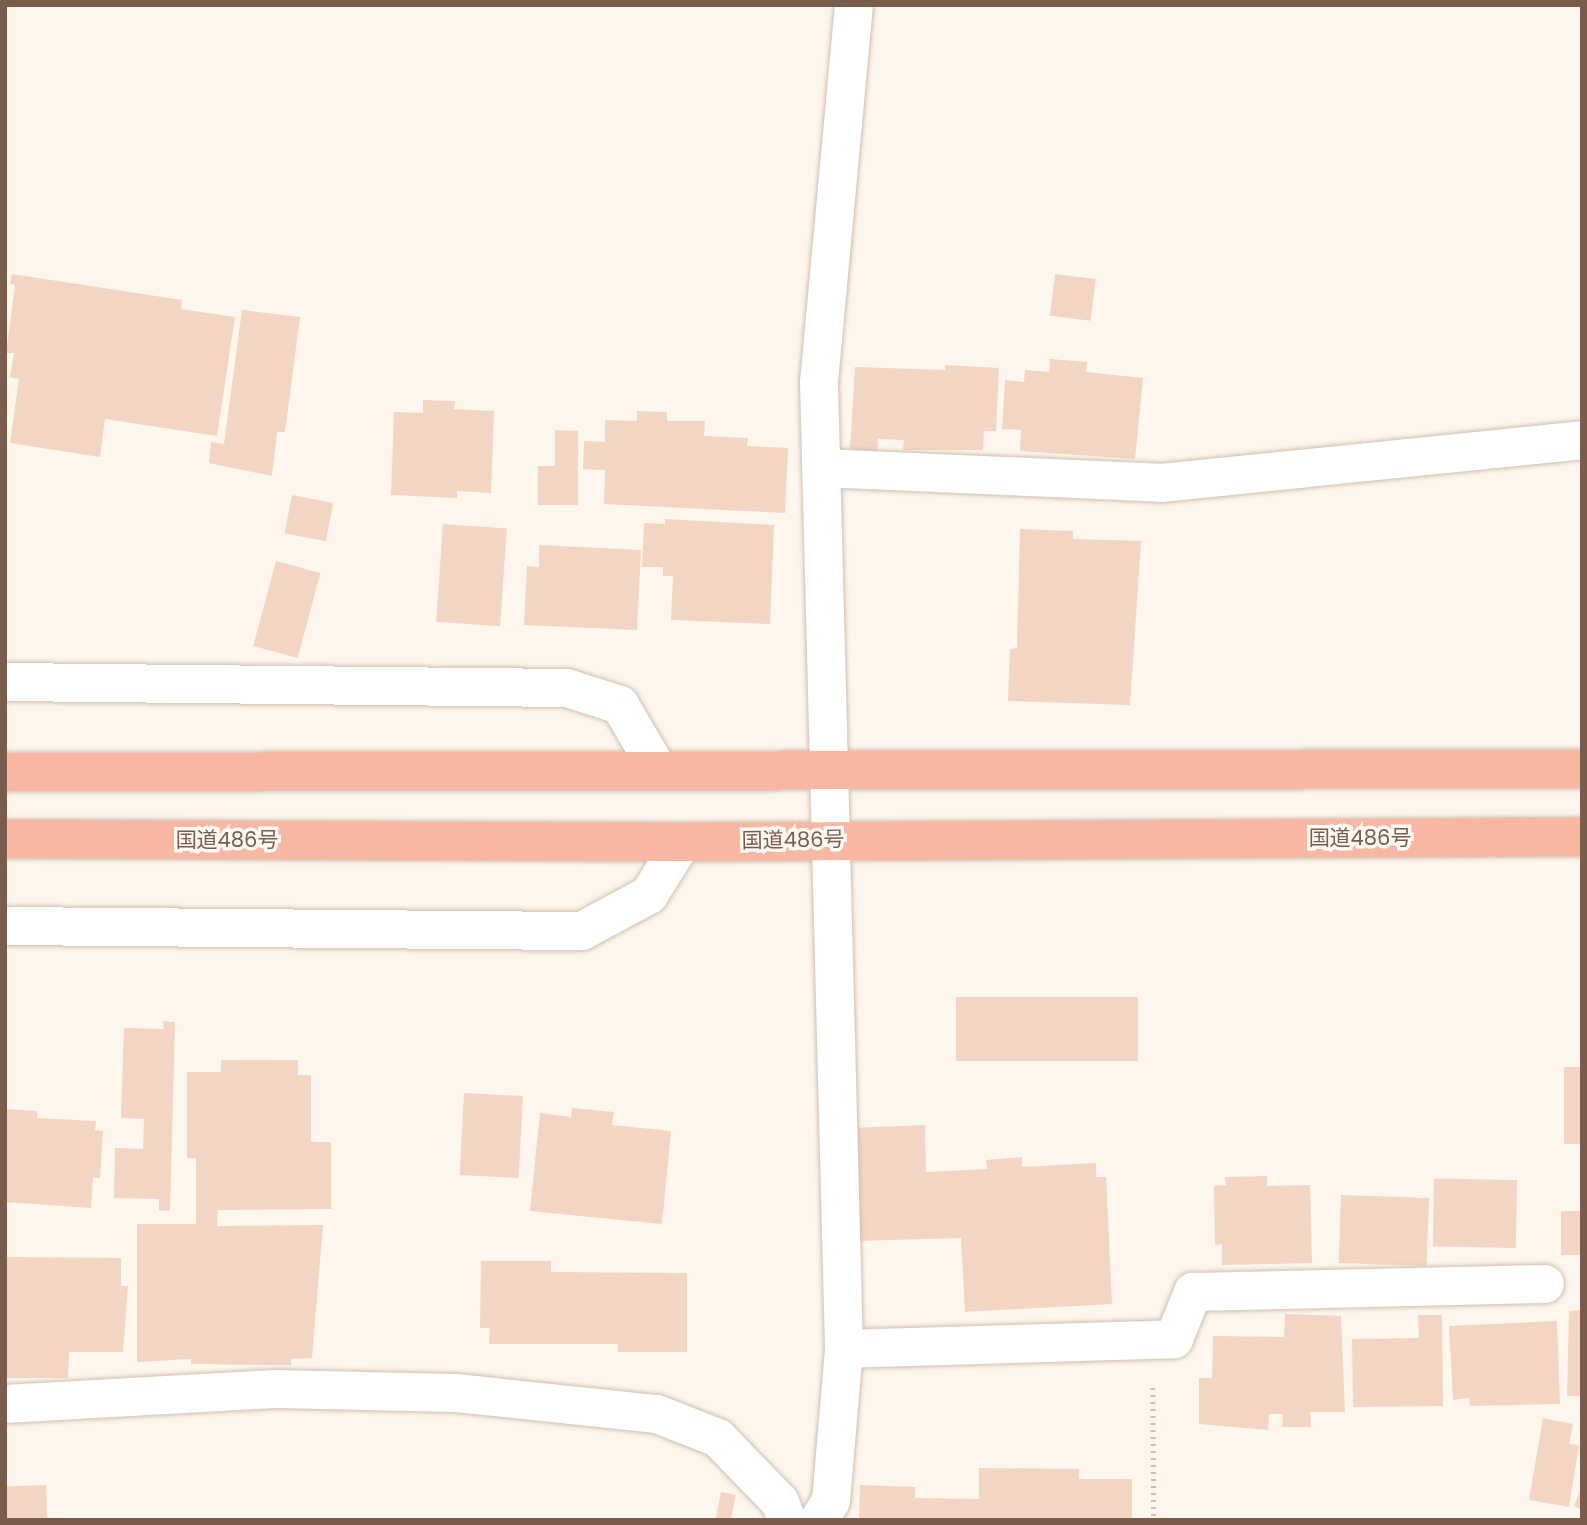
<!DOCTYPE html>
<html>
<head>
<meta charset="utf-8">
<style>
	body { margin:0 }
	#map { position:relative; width:1587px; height:1525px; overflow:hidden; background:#fdf6ec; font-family:Poppins,"Noto Sans JP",sans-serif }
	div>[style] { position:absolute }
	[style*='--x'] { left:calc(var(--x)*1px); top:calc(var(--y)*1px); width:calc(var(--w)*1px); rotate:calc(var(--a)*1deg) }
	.building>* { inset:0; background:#f3d5c3; transform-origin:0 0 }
	.path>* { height:4.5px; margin-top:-2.25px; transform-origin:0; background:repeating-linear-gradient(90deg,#d9b8a5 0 2px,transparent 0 7px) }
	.roads { filter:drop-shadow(0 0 2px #d1beb0) drop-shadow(0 0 2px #d1beb0) }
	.street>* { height:38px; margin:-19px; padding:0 19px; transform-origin:19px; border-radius:19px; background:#fff }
	.highway>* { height:38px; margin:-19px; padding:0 19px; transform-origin:19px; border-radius:19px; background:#f7b7a3 }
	span { translate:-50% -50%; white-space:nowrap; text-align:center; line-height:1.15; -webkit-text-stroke:7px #fffaf3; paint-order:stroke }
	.street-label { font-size:21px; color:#7a5c4d }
	.frame { position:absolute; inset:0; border:7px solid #7a5c4d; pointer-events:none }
</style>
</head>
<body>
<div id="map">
	<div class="building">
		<i style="clip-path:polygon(12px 274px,182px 300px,181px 309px,235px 317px,217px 436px,105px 419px,100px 457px,10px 443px,19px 379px,10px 377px,14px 353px,6px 353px,15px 285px,10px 284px)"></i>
		<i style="left:1055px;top:274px;width:41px;height:42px;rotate:7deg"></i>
		<i style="clip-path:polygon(242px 310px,300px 317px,285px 432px,277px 432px,272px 476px,209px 463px,211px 442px,224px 444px)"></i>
		<i style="clip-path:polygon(1050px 359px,1087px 362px,1086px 372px,1143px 378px,1135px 459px,1020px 451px,1021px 430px,1002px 429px,1005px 380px,1024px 382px,1025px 370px,1049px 372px)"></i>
		<i style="clip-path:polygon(945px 365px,999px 368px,996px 431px,984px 431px,983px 450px,903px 450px,904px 440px,878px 439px,877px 451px,850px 449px,855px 367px,945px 370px)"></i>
		<i style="clip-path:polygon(423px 400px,455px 401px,454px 409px,494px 411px,491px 493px,457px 491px,457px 498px,391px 495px,394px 412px,423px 413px)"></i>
		<i style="clip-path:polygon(637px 411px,667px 412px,667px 421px,705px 421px,704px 436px,748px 438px,747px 446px,788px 448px,785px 513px,604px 504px,605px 470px,583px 469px,584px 441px,605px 442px,605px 420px,637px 421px)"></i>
		<i style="clip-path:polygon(555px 430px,578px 431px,578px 505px,538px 505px,538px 466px,555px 466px)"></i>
		<i style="left:292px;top:495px;width:42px;height:39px;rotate:11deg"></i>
		<i style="clip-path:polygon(665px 519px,774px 525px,770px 624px,671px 620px,673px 576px,663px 576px,663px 567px,642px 567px,644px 523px,665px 524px)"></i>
		<i style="left:443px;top:524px;width:64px;height:98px;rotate:4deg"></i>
		<i style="clip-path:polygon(1020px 529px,1073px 531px,1073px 539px,1141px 541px,1130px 705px,1008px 701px,1010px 649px,1017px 648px)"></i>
		<i style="clip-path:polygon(539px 545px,641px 550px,637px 630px,524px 625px,527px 566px,539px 567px)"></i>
		<i style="left:276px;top:561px;width:46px;height:88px;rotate:15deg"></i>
		<i style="left:1138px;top:997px;width:64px;height:182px;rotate:90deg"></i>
		<i style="clip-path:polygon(163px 1021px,175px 1022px,170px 1211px,159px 1210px,159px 1199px,114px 1198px,115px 1148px,143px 1149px,144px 1119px,121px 1118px,124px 1028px,164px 1029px)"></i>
		<i style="clip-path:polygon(221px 1060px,298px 1060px,298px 1075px,311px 1075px,311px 1142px,331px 1142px,331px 1209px,218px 1210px,217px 1226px,323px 1225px,312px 1358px,291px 1359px,291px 1365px,191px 1364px,191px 1359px,137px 1362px,137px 1224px,196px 1224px,196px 1158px,187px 1158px,187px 1072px,221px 1072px)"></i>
		<i style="left:1564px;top:1067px;width:18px;height:77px"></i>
		<i style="left:464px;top:1093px;width:59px;height:82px;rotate:3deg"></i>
		<i style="clip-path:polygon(572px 1108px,614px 1112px,612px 1125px,671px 1131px,662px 1224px,530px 1211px,540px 1113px,571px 1117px)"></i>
		<i style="clip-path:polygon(5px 1109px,37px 1111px,37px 1118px,96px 1121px,95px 1130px,103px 1131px,100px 1178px,93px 1178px,91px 1208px,5px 1202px)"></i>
		<i style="clip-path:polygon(925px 1125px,926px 1172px,987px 1169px,986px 1160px,1022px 1157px,1022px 1167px,1096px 1163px,1096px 1177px,1106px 1177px,1112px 1304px,965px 1312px,961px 1238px,856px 1241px,852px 1128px)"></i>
		<i style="clip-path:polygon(1267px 1176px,1267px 1186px,1310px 1185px,1312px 1263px,1222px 1265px,1222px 1244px,1215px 1245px,1214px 1186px,1226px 1185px,1225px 1177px)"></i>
		<i style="left:1517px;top:1180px;width:68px;height:83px;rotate:91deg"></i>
		<i style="left:1341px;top:1195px;width:88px;height:68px;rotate:2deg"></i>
		<i style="left:1582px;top:1211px;width:44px;height:21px;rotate:90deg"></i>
		<i style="clip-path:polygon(5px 1257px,121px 1258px,121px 1286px,128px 1286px,123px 1352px,69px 1352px,68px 1378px,5px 1378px)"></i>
		<i style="clip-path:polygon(481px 1261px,551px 1261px,551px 1272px,687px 1273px,687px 1352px,618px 1352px,618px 1344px,489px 1344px,490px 1328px,480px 1328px)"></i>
		<i style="clip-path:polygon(1582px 1310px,1582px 1396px,1567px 1396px,1569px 1311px)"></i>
		<i style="clip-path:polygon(1285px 1314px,1341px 1316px,1345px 1412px,1310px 1412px,1311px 1427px,1282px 1427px,1283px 1414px,1269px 1414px,1268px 1430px,1199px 1424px,1199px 1378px,1212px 1378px,1213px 1336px,1284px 1337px)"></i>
		<i style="clip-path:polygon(1418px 1315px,1442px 1315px,1443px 1406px,1353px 1407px,1352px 1339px,1419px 1338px)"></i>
		<i style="clip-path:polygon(1557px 1321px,1560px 1404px,1470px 1406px,1469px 1398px,1453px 1400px,1449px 1326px)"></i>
		<i style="clip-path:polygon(1543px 1418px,1573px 1424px,1569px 1444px,1579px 1445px,1569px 1507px,1529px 1500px)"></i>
		<i style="clip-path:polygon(979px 1468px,1079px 1469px,1079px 1479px,1132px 1479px,1132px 1520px,859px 1520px,860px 1485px,915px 1487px,915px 1498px,979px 1499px)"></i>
		<i style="left:46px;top:1485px;width:35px;height:41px;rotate:88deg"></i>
		<i style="clip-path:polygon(1582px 1487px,1582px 1510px,1574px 1506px)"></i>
		<i style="left:721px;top:1492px;width:15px;height:28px;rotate:11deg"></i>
	</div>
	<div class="path">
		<i style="--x:1153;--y:1388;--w:132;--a:89.6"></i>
	</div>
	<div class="roads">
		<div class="street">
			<i style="--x:821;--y:468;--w:340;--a:2.5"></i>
			<i style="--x:1161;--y:483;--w:423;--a:-5.8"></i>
			<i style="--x:5;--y:682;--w:562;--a:0.61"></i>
			<i style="--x:567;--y:688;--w:56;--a:17.8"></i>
			<i style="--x:620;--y:705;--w:75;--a:59.7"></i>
			<i style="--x:5;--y:926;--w:577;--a:0.5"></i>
			<i style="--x:582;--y:931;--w:76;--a:-28.2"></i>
			<i style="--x:649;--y:895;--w:62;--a:-58.1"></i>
			<i style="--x:844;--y:1349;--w:330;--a:-1.7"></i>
			<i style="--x:1174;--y:1339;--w:51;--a:-68"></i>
			<i style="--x:1193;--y:1292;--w:352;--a:-1.3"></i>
			<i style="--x:5;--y:1404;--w:270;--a:-3.2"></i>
			<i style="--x:275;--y:1389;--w:181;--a:1.3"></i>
			<i style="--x:456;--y:1393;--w:202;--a:6"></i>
			<i style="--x:657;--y:1414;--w:66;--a:21.5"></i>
			<i style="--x:718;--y:1438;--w:89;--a:45.9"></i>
			<i style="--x:780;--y:1502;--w:19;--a:69"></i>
			<i style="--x:819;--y:1520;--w:22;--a:-58"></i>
			<i style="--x:831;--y:1501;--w:153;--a:-85.1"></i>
			<i style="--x:844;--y:1349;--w:967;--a:-91.48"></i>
			<i style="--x:819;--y:382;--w:379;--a:-84.7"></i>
		</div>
		<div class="highway">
			<i style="--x:5;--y:772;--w:1577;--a:-0.11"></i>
			<i style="--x:5;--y:839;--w:677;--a:0.25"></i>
			<i style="--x:682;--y:842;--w:900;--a:-0.32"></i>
		</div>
	</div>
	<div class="street-label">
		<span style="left:1360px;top:838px">国道486号</span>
		<span style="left:227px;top:840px">国道486号</span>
		<span style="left:793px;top:840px;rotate:-1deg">国道486号</span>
	</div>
	<div class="frame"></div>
</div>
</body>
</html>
